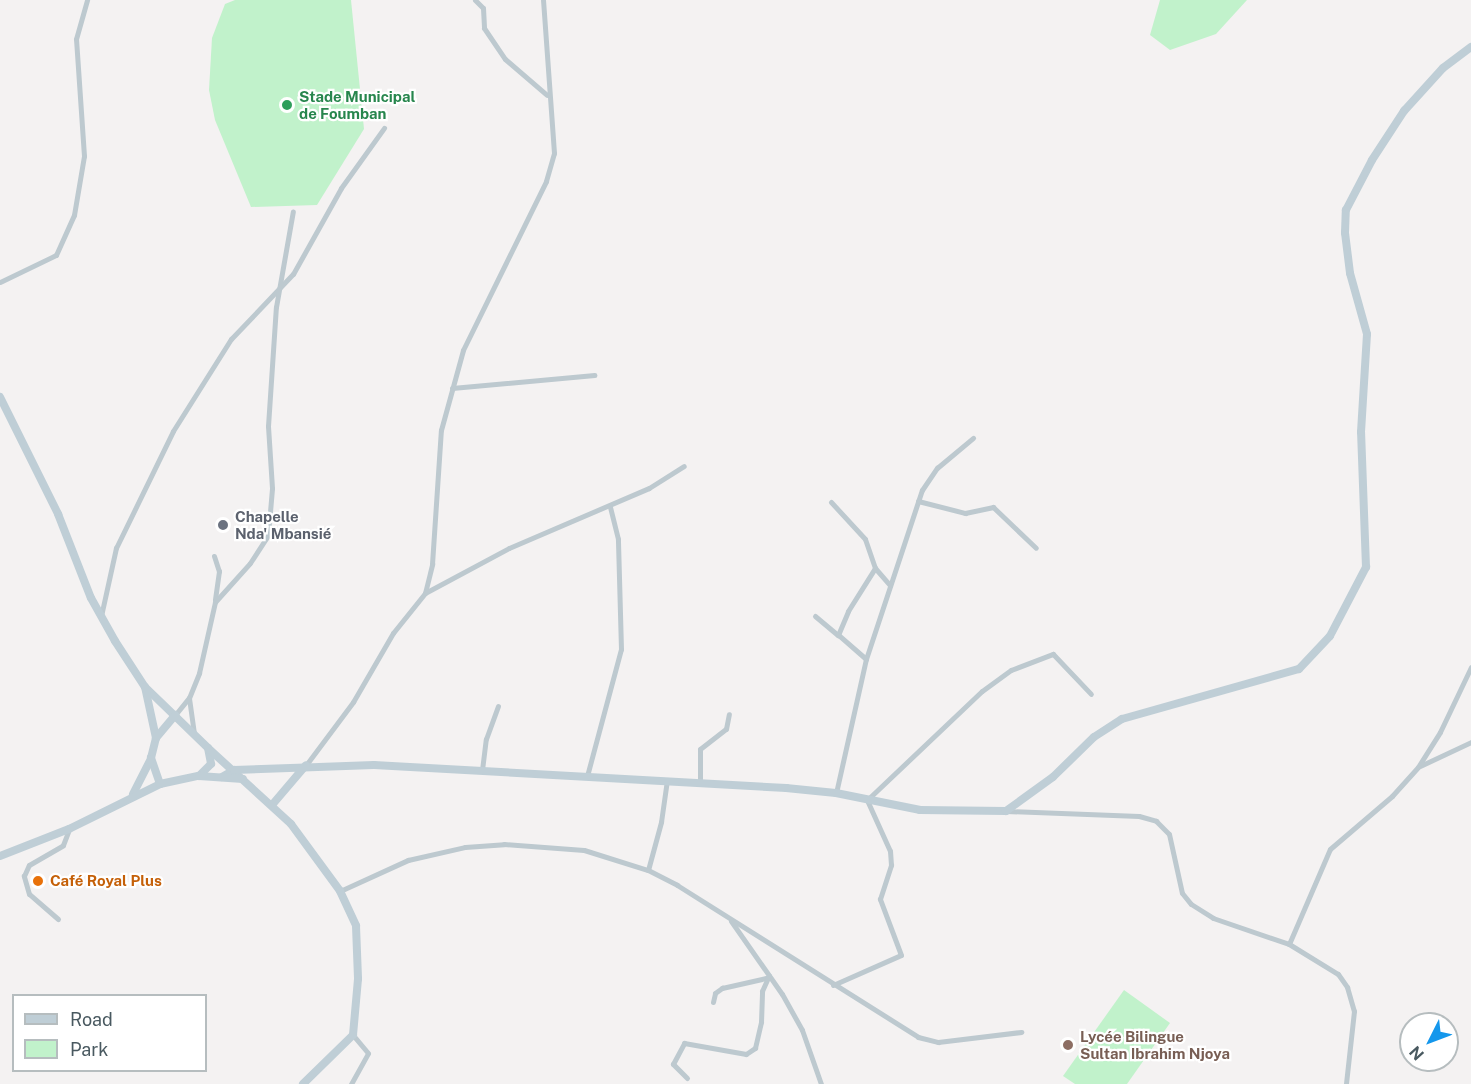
<!DOCTYPE html>
<html>
<head>
<meta charset="utf-8">
<style>
	body { margin:0 }
	#map { position:relative; width:1471px; height:1084px; overflow:hidden; background:#f4f2f2; font-family:"Public Sans",sans-serif }
	div>[style] { position:absolute }
	[style*='--x'] { left:calc(var(--x)*1px); top:calc(var(--y)*1px); width:calc(var(--w)*1px); rotate:calc(var(--a)*1deg) }
	.green>* { inset:0; background:#c1f2cb }
	.street>* { height:5px; margin:-2.5px; padding:0 2.5px; transform-origin:2.5px; border-radius:2.5px; background:#bdc9cf }
	.secondary>* { height:8px; margin:-4px; padding:0 4px; transform-origin:4px; border-radius:4px; background:#bfced6 }
	.dots>* { width:16px; height:16px; translate:-50% -50%; box-sizing:border-box; border:3px solid #fff; border-radius:50% }
	span { translate:-50% -50%; white-space:nowrap; text-align:center; line-height:1.15; -webkit-text-stroke:4.5px #fff; paint-order:stroke }
	.leisure-label { font-size:15px; color:#27864d; font-weight:700 }
	.left { translate:0 -50%; text-align:left }
	.worship-label { font-size:15px; color:#5b616d; font-weight:700 }
	.food-label { font-size:15px; color:#c56008; font-weight:700 }
	.education-label { font-size:15px; color:#785e54; font-weight:700 }
	.legend { position:absolute; left:12px; top:994px; width:195px; height:78px; box-sizing:border-box; background:#fff; border:2px solid #b6bdbf; margin:0; padding:8px 10px; list-style:none; font-size:18px; color:#495960 }
	.legend li { display:flex; align-items:center; gap:12px; height:30px }
	.legend b { width:30px; border:2px solid #b6bdbf }
	.north { position:absolute; left:1399px; top:1012px; width:60px; height:60px; box-sizing:border-box; background:#fff; border:2px solid #b6bdbf; border-radius:50%; rotate:228deg; font-size:16px; font-weight:700; line-height:24px; text-align:center; color:#495960 }
	.north::after { content:''; display:block; margin:auto; width:21px; height:27px; background:#1497ec; clip-path:polygon(50% 0,100% 100%,50% 72%,0 100%) }
</style>
</head>
<body>
<div id="map">
	<div class="green">
		<i style="clip-path:polygon(235px 0,351px 0,364px 129px,317px 205px,251px 207px,215px 120px,209px 90px,212px 38px,225px 4px)"></i>
		<i style="clip-path:polygon(1160px 0,1247px 0,1216px 34px,1170px 50px,1150px 35px)"></i>
		<i style="clip-path:polygon(1124px 990px,1170px 1023px,1127px 1084px,1075px 1084px,1063px 1076px)"></i>
	</div>
	<div class="street">
		<i style="--x:475;--y:0;--w:11;--a:45"></i>
		<i style="--x:483;--y:8;--w:20;--a:87"></i>
		<i style="--x:484;--y:28;--w:37;--a:56"></i>
		<i style="--x:505;--y:59;--w:55;--a:40.6"></i>
		<i style="--x:0;--y:282;--w:62;--a:-25.7"></i>
		<i style="--x:56;--y:255;--w:44;--a:-65.8"></i>
		<i style="--x:74;--y:215;--w:60;--a:-80.4"></i>
		<i style="--x:84;--y:156;--w:117;--a:-93.9"></i>
		<i style="--x:76;--y:39;--w:41;--a:-74.2"></i>
		<i style="--x:452;--y:388;--w:143;--a:-5.2"></i>
		<i style="--x:918;--y:501;--w:49;--a:14.3"></i>
		<i style="--x:965;--y:513;--w:29;--a:-12"></i>
		<i style="--x:993;--y:507;--w:59;--a:43.6"></i>
		<i style="--x:831;--y:502;--w:50;--a:47.4"></i>
		<i style="--x:865;--y:539;--w:31;--a:71"></i>
		<i style="--x:875;--y:568;--w:23;--a:49"></i>
		<i style="--x:214;--y:556;--w:16;--a:72"></i>
		<i style="--x:219;--y:571;--w:29;--a:98"></i>
		<i style="--x:425;--y:593;--w:30;--a:-76"></i>
		<i style="--x:432;--y:564;--w:134;--a:-86.2"></i>
		<i style="--x:441;--y:430;--w:83;--a:-74.6"></i>
		<i style="--x:463;--y:350;--w:188;--a:-63.8"></i>
		<i style="--x:546;--y:181;--w:29;--a:-74"></i>
		<i style="--x:554;--y:153;--w:153;--a:-94.1"></i>
		<i style="--x:101;--y:616;--w:70;--a:-77.6"></i>
		<i style="--x:116;--y:548;--w:130;--a:-64"></i>
		<i style="--x:173;--y:431;--w:109;--a:-57.8"></i>
		<i style="--x:231;--y:339;--w:90;--a:-46.4"></i>
		<i style="--x:293;--y:274;--w:98;--a:-60.8"></i>
		<i style="--x:341;--y:188;--w:74;--a:-54.4"></i>
		<i style="--x:815;--y:616;--w:30;--a:40"></i>
		<i style="--x:866;--y:659;--w:37;--a:-139"></i>
		<i style="--x:838;--y:635;--w:26;--a:-67"></i>
		<i style="--x:848;--y:611;--w:51;--a:-57.9"></i>
		<i style="--x:189;--y:698;--w:35;--a:82"></i>
		<i style="--x:175;--y:715;--w:22;--a:-51"></i>
		<i style="--x:189;--y:698;--w:27;--a:-68"></i>
		<i style="--x:199;--y:673;--w:73;--a:-77.3"></i>
		<i style="--x:215;--y:602;--w:52;--a:-48.1"></i>
		<i style="--x:250;--y:563;--w:33;--a:-57"></i>
		<i style="--x:268;--y:535;--w:47;--a:-85.1"></i>
		<i style="--x:272;--y:488;--w:62;--a:-93.7"></i>
		<i style="--x:268;--y:426;--w:119;--a:-86.2"></i>
		<i style="--x:276;--y:307;--w:97;--a:-80"></i>
		<i style="--x:306;--y:765;--w:79;--a:-53.3"></i>
		<i style="--x:353;--y:702;--w:80;--a:-59.9"></i>
		<i style="--x:393;--y:633;--w:51;--a:-51.3"></i>
		<i style="--x:425;--y:593;--w:95;--a:-28.2"></i>
		<i style="--x:509;--y:548;--w:152;--a:-23.2"></i>
		<i style="--x:649;--y:488;--w:41;--a:-32.2"></i>
		<i style="--x:1420;--y:766;--w:56;--a:-25.2"></i>
		<i style="--x:482;--y:770;--w:31;--a:-83"></i>
		<i style="--x:486;--y:739;--w:35;--a:-70"></i>
		<i style="--x:587;--y:776;--w:131;--a:-75"></i>
		<i style="--x:621;--y:649;--w:110;--a:-91.6"></i>
		<i style="--x:618;--y:539;--w:34;--a:-104"></i>
		<i style="--x:700;--y:783;--w:34;--a:-90"></i>
		<i style="--x:700;--y:749;--w:33;--a:-38"></i>
		<i style="--x:726;--y:729;--w:15;--a:-79"></i>
		<i style="--x:836;--y:793;--w:137;--a:-77.4"></i>
		<i style="--x:866;--y:659;--w:178;--a:-71.7"></i>
		<i style="--x:922;--y:490;--w:27;--a:-56"></i>
		<i style="--x:937;--y:468;--w:47;--a:-39.8"></i>
		<i style="--x:1006;--y:811;--w:133;--a:2.2"></i>
		<i style="--x:1139;--y:816;--w:18;--a:16"></i>
		<i style="--x:1156;--y:821;--w:18;--a:45"></i>
		<i style="--x:1169;--y:834;--w:60;--a:77.6"></i>
		<i style="--x:1182;--y:893;--w:14;--a:51"></i>
		<i style="--x:1191;--y:904;--w:26;--a:32"></i>
		<i style="--x:1213;--y:918;--w:80;--a:18.9"></i>
		<i style="--x:1289;--y:944;--w:57;--a:31.5"></i>
		<i style="--x:1338;--y:974;--w:16;--a:55"></i>
		<i style="--x:1347;--y:987;--w:25;--a:74"></i>
		<i style="--x:1354;--y:1011;--w:73;--a:96.3"></i>
		<i style="--x:648;--y:870;--w:50;--a:-74.8"></i>
		<i style="--x:661;--y:822;--w:42;--a:-81.9"></i>
		<i style="--x:340;--y:891;--w:75;--a:-24.5"></i>
		<i style="--x:408;--y:860;--w:58;--a:-12.8"></i>
		<i style="--x:465;--y:847;--w:39;--a:-4"></i>
		<i style="--x:504;--y:844;--w:80;--a:4.3"></i>
		<i style="--x:584;--y:850;--w:67;--a:17.4"></i>
		<i style="--x:648;--y:870;--w:33;--a:27"></i>
		<i style="--x:677;--y:885;--w:285;--a:32.2"></i>
		<i style="--x:918;--y:1037;--w:21;--a:14"></i>
		<i style="--x:938;--y:1042;--w:84;--a:-6.9"></i>
		<i style="--x:58;--y:919;--w:38;--a:-139"></i>
		<i style="--x:29;--y:894;--w:19;--a:-106"></i>
		<i style="--x:24;--y:876;--w:12;--a:-66"></i>
		<i style="--x:29;--y:865;--w:39;--a:-30"></i>
		<i style="--x:63;--y:845;--w:17;--a:-69"></i>
		<i style="--x:731;--y:921;--w:89;--a:55.1"></i>
		<i style="--x:782;--y:994;--w:41;--a:60.9"></i>
		<i style="--x:802;--y:1030;--w:57;--a:70.6"></i>
		<i style="--x:1289;--y:944;--w:103;--a:-66.7"></i>
		<i style="--x:1330;--y:849;--w:82;--a:-40.5"></i>
		<i style="--x:1392;--y:796;--w:39;--a:-48"></i>
		<i style="--x:1418;--y:767;--w:41;--a:-57.8"></i>
		<i style="--x:1440;--y:732;--w:72;--a:-64.5"></i>
		<i style="--x:833;--y:985;--w:74;--a:-23.8"></i>
		<i style="--x:901;--y:955;--w:60;--a:-110.6"></i>
		<i style="--x:880;--y:899;--w:36;--a:-72"></i>
		<i style="--x:891;--y:865;--w:14;--a:-94"></i>
		<i style="--x:890;--y:851;--w:56;--a:-114.3"></i>
		<i style="--x:867;--y:800;--w:158;--a:-43.5"></i>
		<i style="--x:982;--y:691;--w:36;--a:-36"></i>
		<i style="--x:1011;--y:670;--w:45;--a:-20.9"></i>
		<i style="--x:1053;--y:654;--w:55;--a:46.5"></i>
		<i style="--x:713;--y:1002;--w:9;--a:-77"></i>
		<i style="--x:715;--y:993;--w:9;--a:-36"></i>
		<i style="--x:722;--y:988;--w:45;--a:-12.8"></i>
		<i style="--x:687;--y:1078;--w:20;--a:-135"></i>
		<i style="--x:673;--y:1064;--w:24;--a:-62"></i>
		<i style="--x:684;--y:1043;--w:63;--a:10.1"></i>
		<i style="--x:746;--y:1054;--w:11;--a:-34"></i>
		<i style="--x:755;--y:1048;--w:27;--a:-77"></i>
		<i style="--x:761;--y:1022;--w:31;--a:-88"></i>
		<i style="--x:762;--y:991;--w:17;--a:-66"></i>
		<i style="--x:351;--y:1084;--w:35;--a:-61"></i>
		<i style="--x:368;--y:1053;--w:23;--a:-130"></i>
	</div>
	<div class="secondary">
		<i style="--x:0;--y:397;--w:131;--a:63.6"></i>
		<i style="--x:58;--y:514;--w:90;--a:68.6"></i>
		<i style="--x:91;--y:598;--w:49;--a:60.8"></i>
		<i style="--x:115;--y:641;--w:55;--a:56.9"></i>
		<i style="--x:145;--y:687;--w:88;--a:44.1"></i>
		<i style="--x:208;--y:748;--w:16;--a:79"></i>
		<i style="--x:211;--y:764;--w:17;--a:135"></i>
		<i style="--x:145;--y:687;--w:52;--a:77.8"></i>
		<i style="--x:209;--y:749;--w:111;--a:42.4"></i>
		<i style="--x:291;--y:824;--w:83;--a:53.8"></i>
		<i style="--x:340;--y:891;--w:38;--a:65"></i>
		<i style="--x:356;--y:926;--w:53;--a:87.8"></i>
		<i style="--x:358;--y:979;--w:56;--a:95.1"></i>
		<i style="--x:353;--y:1035;--w:70;--a:135.6"></i>
		<i style="--x:222;--y:777;--w:14;--a:-30"></i>
		<i style="--x:234;--y:770;--w:140;--a:-2"></i>
		<i style="--x:374;--y:765;--w:413;--a:3.2"></i>
		<i style="--x:786;--y:788;--w:50;--a:5.7"></i>
		<i style="--x:836;--y:793;--w:86;--a:11.4"></i>
		<i style="--x:920;--y:810;--w:86;--a:0.7"></i>
		<i style="--x:1006;--y:811;--w:58;--a:-35.9"></i>
		<i style="--x:1053;--y:777;--w:57;--a:-44.3"></i>
		<i style="--x:1094;--y:737;--w:33;--a:-33"></i>
		<i style="--x:1122;--y:719;--w:184;--a:-15.8"></i>
		<i style="--x:1299;--y:669;--w:45;--a:-46.8"></i>
		<i style="--x:1330;--y:636;--w:78;--a:-62.4"></i>
		<i style="--x:1366;--y:567;--w:135;--a:-92.1"></i>
		<i style="--x:1361;--y:432;--w:98;--a:-86.5"></i>
		<i style="--x:1367;--y:334;--w:63;--a:-105.6"></i>
		<i style="--x:1350;--y:273;--w:40;--a:-97.1"></i>
		<i style="--x:1345;--y:233;--w:23;--a:-88"></i>
		<i style="--x:1346;--y:210;--w:56;--a:-62.5"></i>
		<i style="--x:1372;--y:160;--w:59;--a:-56.9"></i>
		<i style="--x:1404;--y:111;--w:58;--a:-47.8"></i>
		<i style="--x:1443;--y:68;--w:35;--a:-37"></i>
		<i style="--x:160;--y:784;--w:28;--a:-109"></i>
		<i style="--x:151;--y:758;--w:21;--a:-76"></i>
		<i style="--x:156;--y:738;--w:30;--a:-50"></i>
		<i style="--x:133;--y:794;--w:39;--a:-63"></i>
		<i style="--x:272;--y:805;--w:52;--a:-49.6"></i>
		<i style="--x:0;--y:856;--w:74;--a:-21.4"></i>
		<i style="--x:69;--y:829;--w:102;--a:-26.3"></i>
		<i style="--x:160;--y:784;--w:40;--a:-12"></i>
		<i style="--x:199;--y:776;--w:44;--a:3.9"></i>
	</div>
	<div class="dots">
		<i style="left:287px;top:105px;background:#2e9e5b"></i>
		<i style="left:223px;top:525px;background:#6b7280"></i>
		<i style="left:38px;top:881px;background:#e8710a"></i>
		<i style="left:1068px;top:1045px;background:#8d6e63"></i>
	</div>
	<div class="leisure-label">
		<span class="left" style="left:299px;top:105px">Stade Municipal<br>de Foumban</span>
	</div>
	<div class="worship-label">
		<span class="left" style="left:235px;top:525px">Chapelle<br>Nda' Mbansié</span>
	</div>
	<div class="food-label">
		<span class="left" style="left:50px;top:881px">Café Royal Plus</span>
	</div>
	<div class="education-label">
		<span class="left" style="left:1080px;top:1045px">Lycée Bilingue<br>Sultan Ibrahim Njoya</span>
	</div>
	<ul class="legend">
	<li><b style="height:8px;background:#bfced6"></b>Road</li>
	<li><b style="height:16px;background:#c1f2cb"></b>Park</li>
	</ul>
	<div class="north">N</div>
</div>
</body>
</html>
